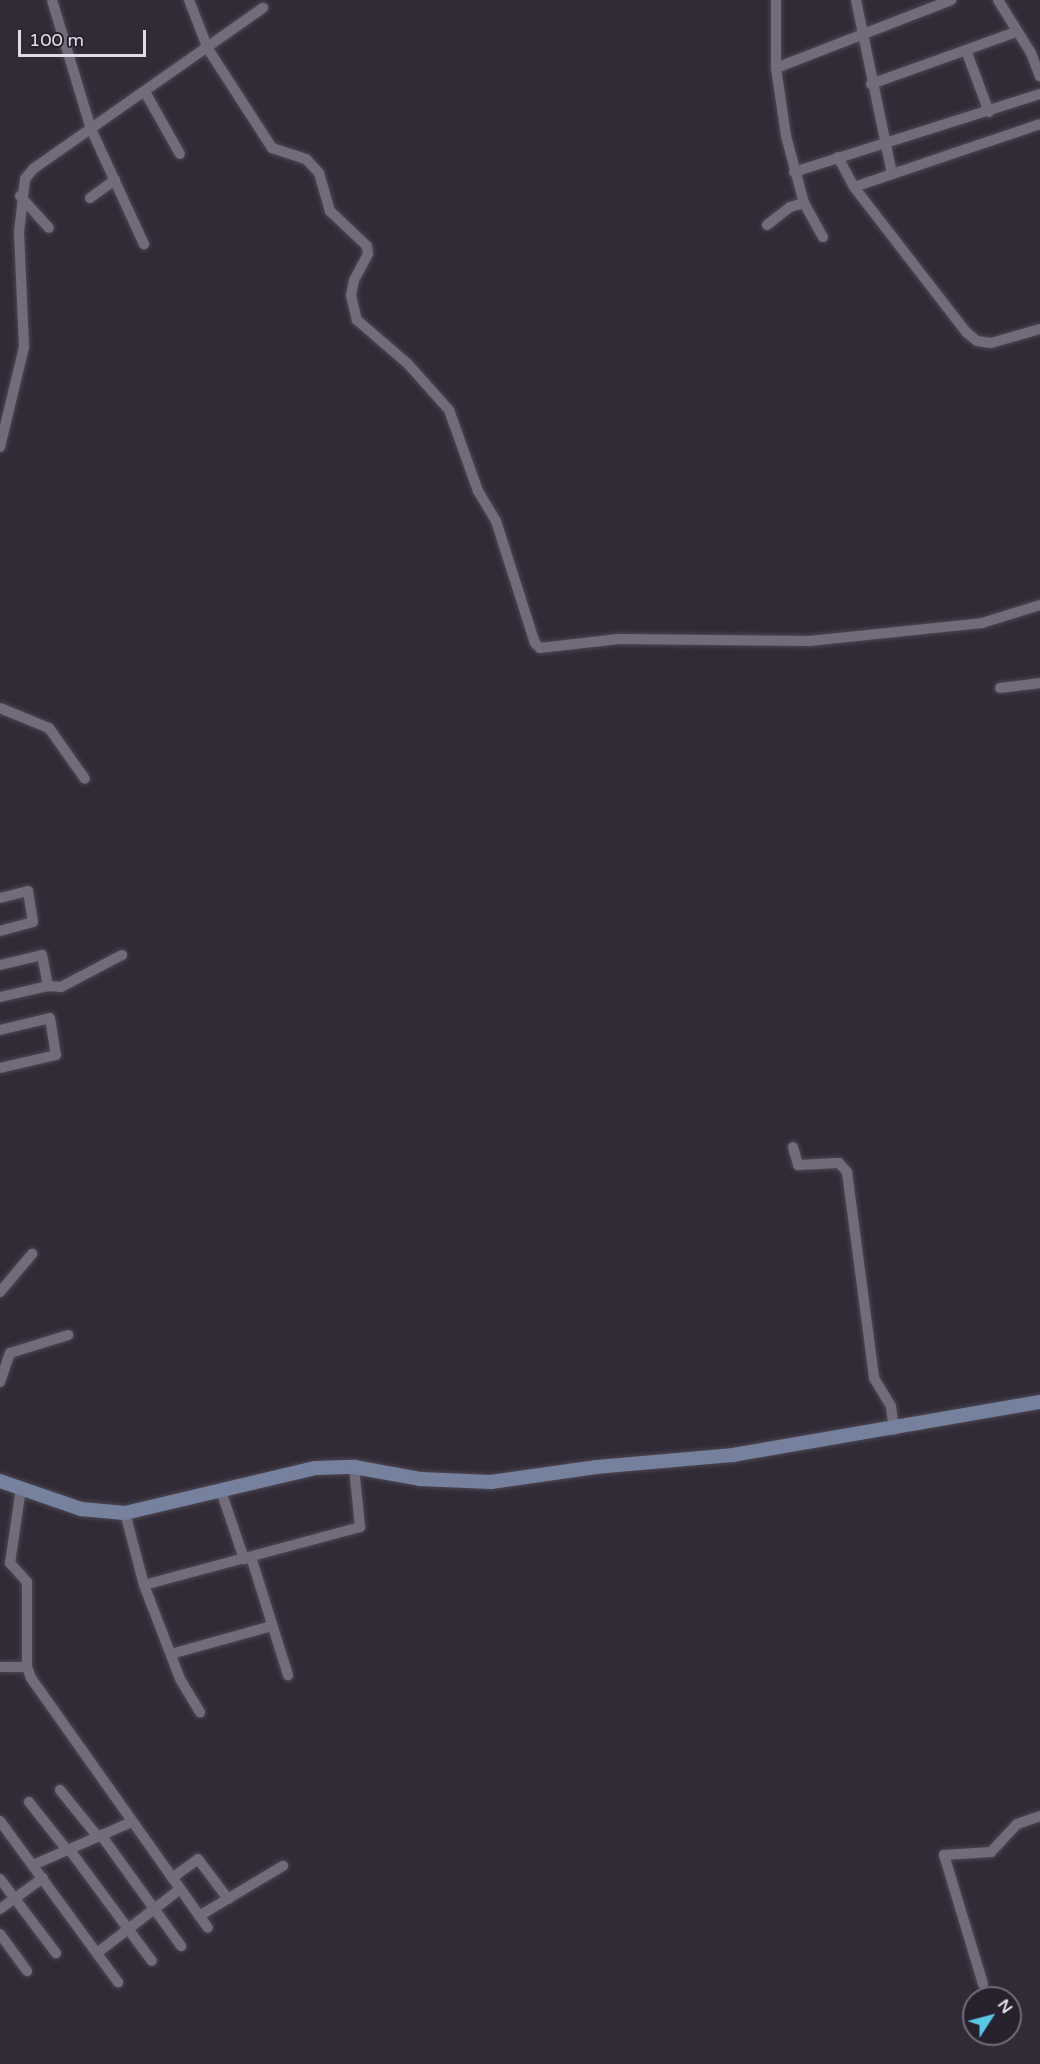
<!DOCTYPE html>
<html>
<head>
<meta charset="utf-8">
<style>
	body { margin:0 }
	#map { position:relative; width:1040px; height:2064px; overflow:hidden; background:#312b38; font-family:"Varela Round",sans-serif }
	div>[style] { position:absolute }
	[style*='--x'] { left:calc(var(--x)*1px); top:calc(var(--y)*1px); width:calc(var(--w)*1px); rotate:calc(var(--a)*1deg) }
	.roads { filter:drop-shadow(0 0 2px #4d4752) drop-shadow(0 0 2px #4d4752) }
	.street>* { height:10px; margin:-5px; padding:0 5px; transform-origin:5px; border-radius:5px; background:#716b7b }
	.secondary>* { height:14px; margin:-7px; padding:0 7px; transform-origin:7px; border-radius:7px; background:#76819e }
	span { translate:-50% -50%; white-space:nowrap; text-align:center; line-height:1.15; -webkit-text-stroke:4.5px #27212e; paint-order:stroke }
	.north { position:absolute; left:962px; top:1986px; width:60px; height:60px; box-sizing:border-box; background:#27212e; border:2px solid #716c77; border-radius:50%; rotate:54deg; font-size:16px; font-weight:700; line-height:24px; text-align:center; color:#e0dce5 }
	.north::after { content:''; display:block; margin:auto; width:21px; height:27px; background:#59c8e5; clip-path:polygon(50% 0,100% 100%,50% 72%,0 100%) }
	.scale { position:absolute; left:18px; top:30px; width:128px; height:27px; box-sizing:border-box; border:3px solid #e0dce5; border-top:0; padding-left:8px; font-size:18px; line-height:21px; white-space:nowrap; color:#e0dce5; -webkit-text-stroke:4px #27212e; paint-order:stroke }
</style>
</head>
<body>
<div id="map">
	<div class="roads">
		<div class="street">
			<i style="--x:52;--y:0;--w:135;--a:73.2"></i>
			<i style="--x:91;--y:129;--w:127;--a:65.3"></i>
			<i style="--x:189;--y:0;--w:53;--a:68.8"></i>
			<i style="--x:208;--y:49;--w:118;--a:57.1"></i>
			<i style="--x:272;--y:148;--w:36;--a:18"></i>
			<i style="--x:306;--y:159;--w:19;--a:47"></i>
			<i style="--x:319;--y:173;--w:40;--a:74"></i>
			<i style="--x:330;--y:211;--w:51;--a:43.4"></i>
			<i style="--x:367;--y:246;--w:8;--a:83"></i>
			<i style="--x:368;--y:254;--w:30;--a:118"></i>
			<i style="--x:354;--y:280;--w:15;--a:101"></i>
			<i style="--x:351;--y:295;--w:26;--a:77"></i>
			<i style="--x:357;--y:320;--w:67;--a:40.8"></i>
			<i style="--x:408;--y:364;--w:62;--a:48.3"></i>
			<i style="--x:449;--y:410;--w:86;--a:70.3"></i>
			<i style="--x:478;--y:491;--w:35;--a:59"></i>
			<i style="--x:496;--y:521;--w:128;--a:72.3"></i>
			<i style="--x:535;--y:643;--w:7;--a:45"></i>
			<i style="--x:540;--y:648;--w:79;--a:-6.6"></i>
			<i style="--x:618;--y:639;--w:191;--a:0.6"></i>
			<i style="--x:809;--y:641;--w:174;--a:-5.9"></i>
			<i style="--x:982;--y:623;--w:61;--a:-17.2"></i>
			<i style="--x:776;--y:0;--w:68;--a:90"></i>
			<i style="--x:776;--y:68;--w:69;--a:81.6"></i>
			<i style="--x:786;--y:136;--w:69;--a:75"></i>
			<i style="--x:804;--y:203;--w:39;--a:61"></i>
			<i style="--x:856;--y:0;--w:178;--a:78.3"></i>
			<i style="--x:998;--y:0;--w:62;--a:58.1"></i>
			<i style="--x:1031;--y:53;--w:25;--a:69"></i>
			<i style="--x:776;--y:68;--w:188;--a:-21.2"></i>
			<i style="--x:871;--y:84;--w:101;--a:-19.7"></i>
			<i style="--x:145;--y:92;--w:71;--a:60.6"></i>
			<i style="--x:989;--y:112;--w:66;--a:-110.4"></i>
			<i style="--x:966;--y:50;--w:53;--a:-19.8"></i>
			<i style="--x:838;--y:157;--w:34;--a:62"></i>
			<i style="--x:854;--y:187;--w:183;--a:52.3"></i>
			<i style="--x:966;--y:332;--w:14;--a:39"></i>
			<i style="--x:977;--y:341;--w:14;--a:8"></i>
			<i style="--x:991;--y:343;--w:51;--a:-15.9"></i>
			<i style="--x:794;--y:172;--w:258;--a:-17.6"></i>
			<i style="--x:854;--y:187;--w:196;--a:-18.7"></i>
			<i style="--x:20;--y:196;--w:43;--a:47.8"></i>
			<i style="--x:90;--y:198;--w:31;--a:-36"></i>
			<i style="--x:767;--y:225;--w:29;--a:-38"></i>
			<i style="--x:790;--y:207;--w:15;--a:-16"></i>
			<i style="--x:0;--y:447;--w:103;--a:-76.5"></i>
			<i style="--x:24;--y:347;--w:115;--a:-92.5"></i>
			<i style="--x:19;--y:232;--w:53;--a:-83.5"></i>
			<i style="--x:25;--y:179;--w:13;--a:-51"></i>
			<i style="--x:33;--y:169;--w:281;--a:-35"></i>
			<i style="--x:1000;--y:688;--w:40;--a:-7.1"></i>
			<i style="--x:0;--y:708;--w:53;--a:22.2"></i>
			<i style="--x:49;--y:728;--w:62;--a:54.8"></i>
			<i style="--x:0;--y:898;--w:29;--a:-14"></i>
			<i style="--x:28;--y:891;--w:31;--a:81"></i>
			<i style="--x:33;--y:922;--w:34;--a:165"></i>
			<i style="--x:0;--y:965;--w:43;--a:-13.4"></i>
			<i style="--x:42;--y:955;--w:32;--a:79"></i>
			<i style="--x:0;--y:997;--w:49;--a:-12.9"></i>
			<i style="--x:48;--y:986;--w:13;--a:4"></i>
			<i style="--x:61;--y:987;--w:69;--a:-27.7"></i>
			<i style="--x:0;--y:1030;--w:51;--a:-13.5"></i>
			<i style="--x:50;--y:1018;--w:37;--a:81"></i>
			<i style="--x:56;--y:1055;--w:57;--a:166.9"></i>
			<i style="--x:793;--y:1147;--w:19;--a:74"></i>
			<i style="--x:798;--y:1165;--w:41;--a:-2.8"></i>
			<i style="--x:839;--y:1163;--w:12;--a:48"></i>
			<i style="--x:847;--y:1172;--w:208;--a:82.5"></i>
			<i style="--x:874;--y:1378;--w:33;--a:59"></i>
			<i style="--x:891;--y:1406;--w:24;--a:83"></i>
			<i style="--x:0;--y:1292;--w:50;--a:-49.9"></i>
			<i style="--x:0;--y:1382;--w:31;--a:-71"></i>
			<i style="--x:10;--y:1353;--w:61;--a:-17.2"></i>
			<i style="--x:21;--y:1488;--w:76;--a:98.3"></i>
			<i style="--x:10;--y:1563;--w:25;--a:48"></i>
			<i style="--x:27;--y:1582;--w:85;--a:90"></i>
			<i style="--x:27;--y:1667;--w:12;--a:70"></i>
			<i style="--x:31;--y:1678;--w:306;--a:54.7"></i>
			<i style="--x:221;--y:1491;--w:72;--a:71.3"></i>
			<i style="--x:125;--y:1513;--w:74;--a:75.2"></i>
			<i style="--x:144;--y:1585;--w:101;--a:69"></i>
			<i style="--x:180;--y:1679;--w:39;--a:59"></i>
			<i style="--x:251;--y:1557;--w:124;--a:72.6"></i>
			<i style="--x:144;--y:1585;--w:224;--a:-15"></i>
			<i style="--x:360;--y:1527;--w:60;--a:-95.7"></i>
			<i style="--x:171;--y:1654;--w:105;--a:-15.5"></i>
			<i style="--x:0;--y:1667;--w:27;--a:0"></i>
			<i style="--x:60;--y:1790;--w:60;--a:51"></i>
			<i style="--x:29;--y:1802;--w:61;--a:51.6"></i>
			<i style="--x:0;--y:1821;--w:200;--a:53.8"></i>
			<i style="--x:101;--y:1835;--w:137;--a:54.2"></i>
			<i style="--x:69;--y:1849;--w:139;--a:53.5"></i>
			<i style="--x:33;--y:1865;--w:108;--a:-23.5"></i>
			<i style="--x:172;--y:1878;--w:32;--a:-36"></i>
			<i style="--x:198;--y:1859;--w:50;--a:53.1"></i>
			<i style="--x:0;--y:1879;--w:93;--a:52.9"></i>
			<i style="--x:0;--y:1909;--w:53;--a:-35.8"></i>
			<i style="--x:199;--y:1916;--w:98;--a:-30.8"></i>
			<i style="--x:0;--y:1934;--w:46;--a:53.9"></i>
			<i style="--x:97;--y:1953;--w:105;--a:-37.6"></i>
			<i style="--x:983;--y:1984;--w:135;--a:-106.8"></i>
			<i style="--x:944;--y:1855;--w:47;--a:-3.7"></i>
			<i style="--x:991;--y:1852;--w:38;--a:-47"></i>
			<i style="--x:1017;--y:1824;--w:24;--a:-19"></i>
		</div>
		<div class="secondary">
			<i style="--x:0;--y:1481;--w:86;--a:19.1"></i>
			<i style="--x:81;--y:1509;--w:44;--a:5.2"></i>
			<i style="--x:125;--y:1513;--w:196;--a:-13.3"></i>
			<i style="--x:316;--y:1468;--w:38;--a:-2"></i>
			<i style="--x:354;--y:1467;--w:67;--a:10.3"></i>
			<i style="--x:420;--y:1479;--w:71;--a:2.4"></i>
			<i style="--x:491;--y:1482;--w:106;--a:-8.1"></i>
			<i style="--x:596;--y:1467;--w:138;--a:-5"></i>
			<i style="--x:733;--y:1455;--w:312;--a:-9.8"></i>
		</div>
	</div>
	<div class="north">N</div>
	<div class="scale">100 m</div>
</div>
</body>
</html>
